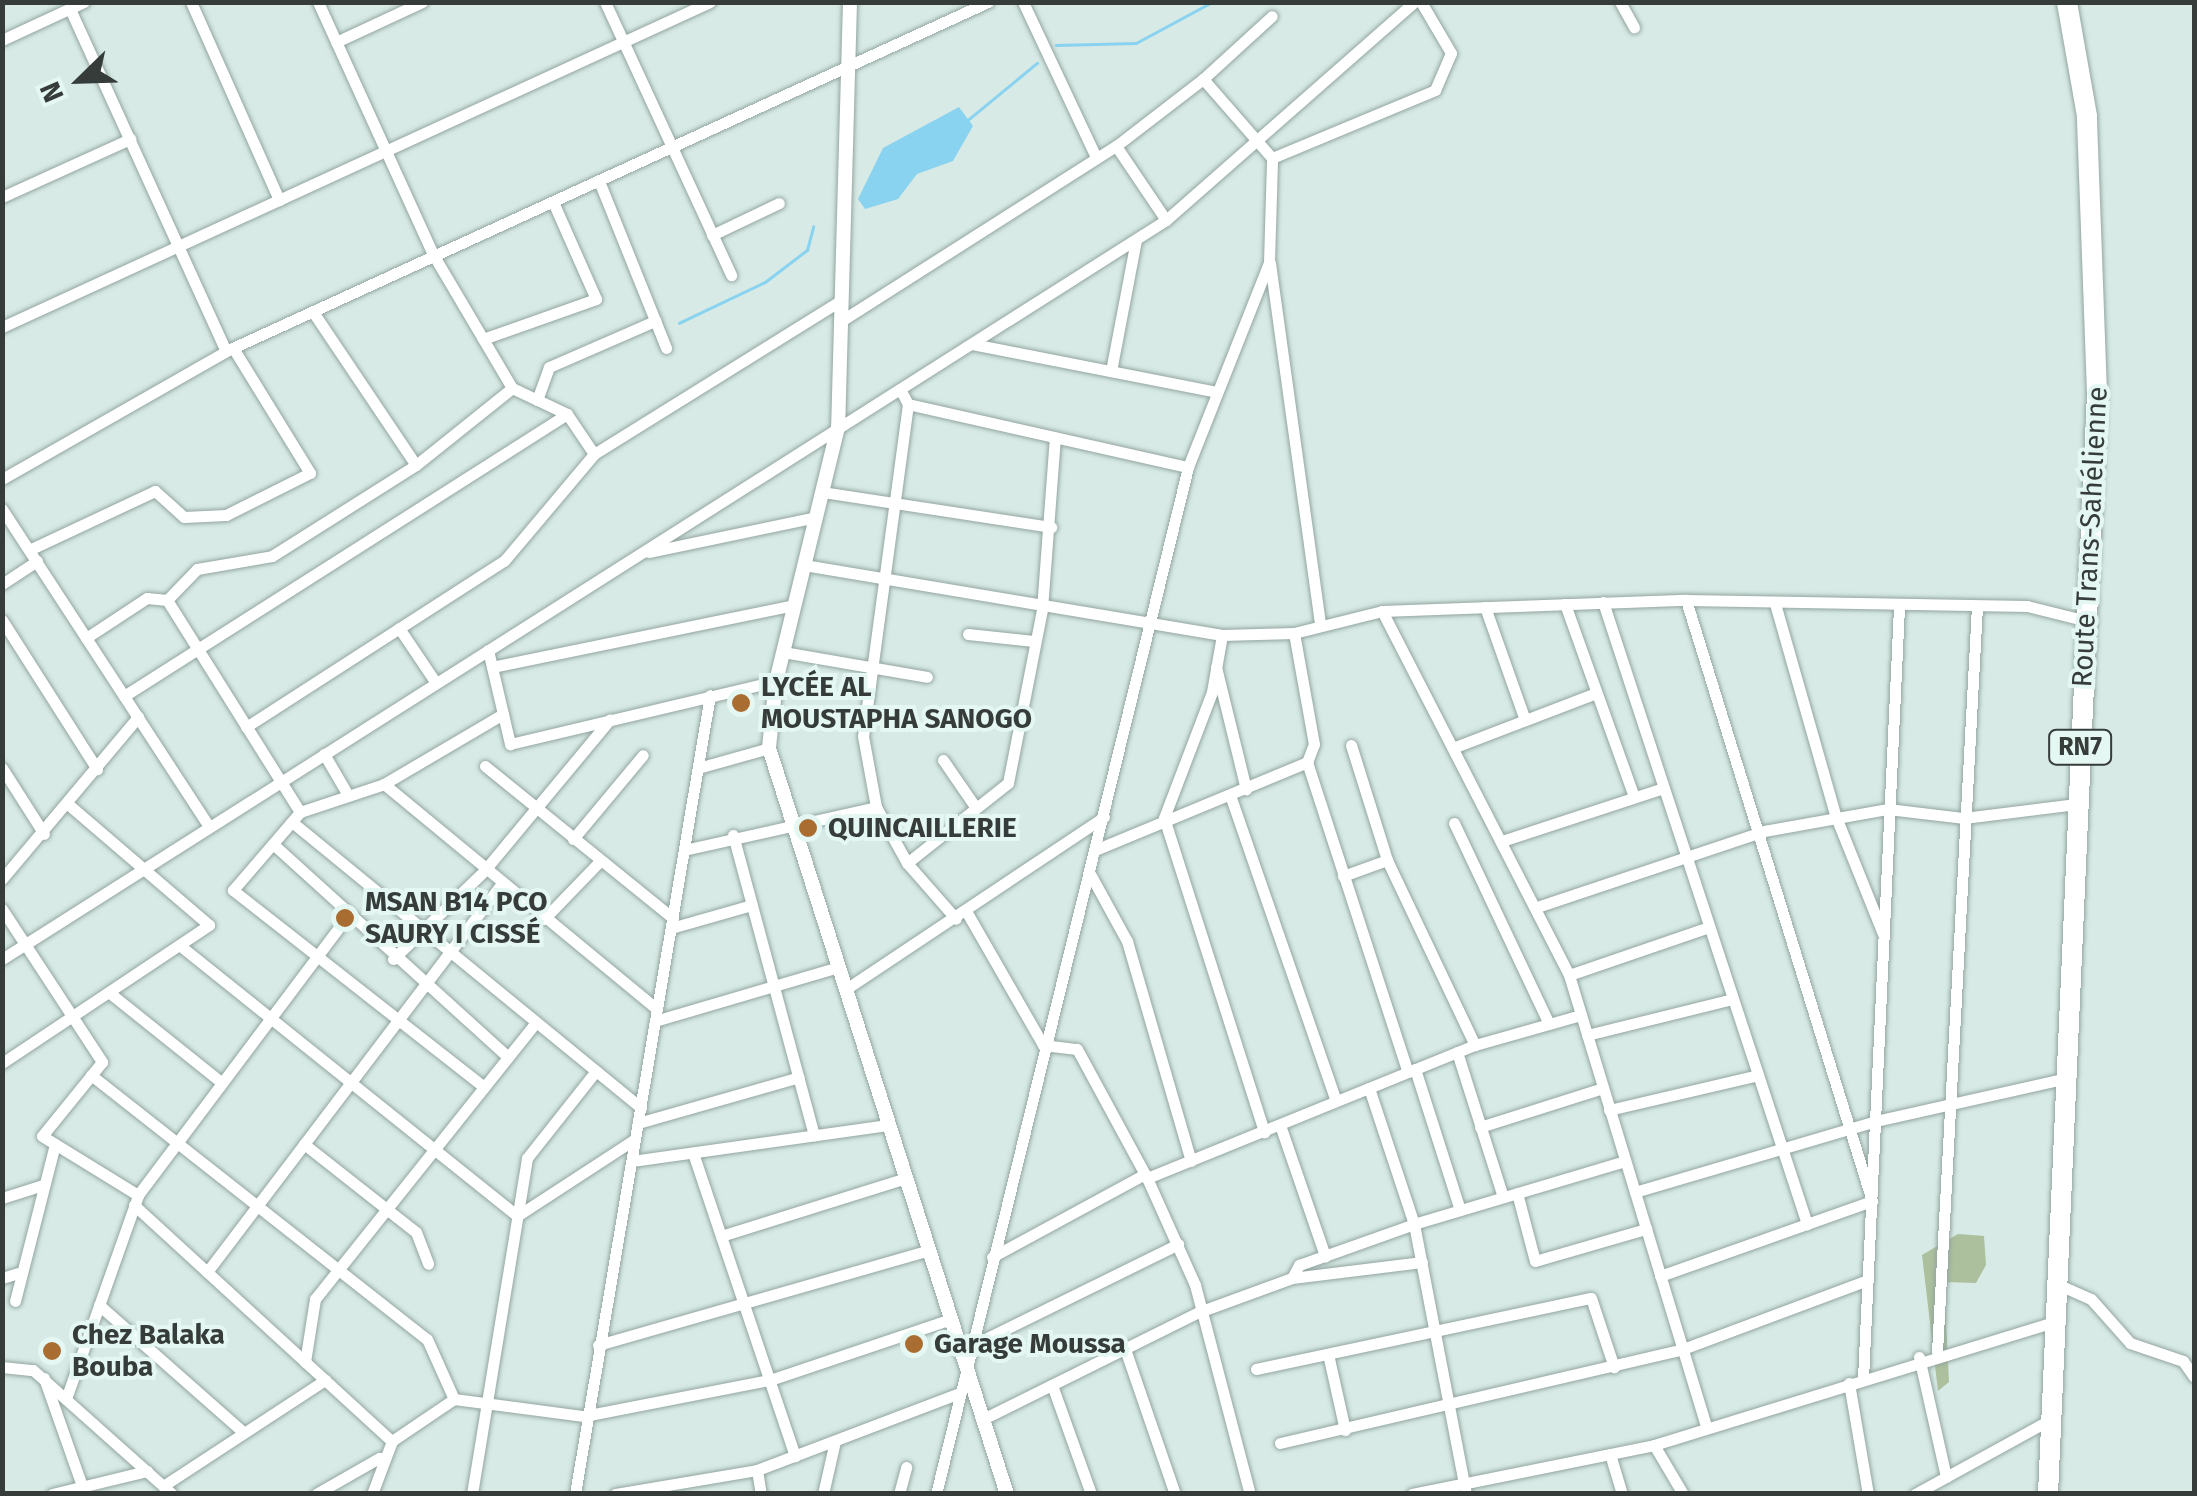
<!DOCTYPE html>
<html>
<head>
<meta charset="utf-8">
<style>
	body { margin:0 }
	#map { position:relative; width:2197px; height:1496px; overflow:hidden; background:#d7eae5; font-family:"Fira Sans",sans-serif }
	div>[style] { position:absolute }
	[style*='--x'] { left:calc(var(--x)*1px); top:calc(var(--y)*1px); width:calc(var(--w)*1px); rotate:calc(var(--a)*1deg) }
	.green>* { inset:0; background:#acc09d }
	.water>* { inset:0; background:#89d3f0 }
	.stream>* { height:2.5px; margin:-1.25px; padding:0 1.25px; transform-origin:1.25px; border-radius:1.25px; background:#89d3f0 }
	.roads { filter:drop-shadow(0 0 2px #93a5a1) drop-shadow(0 0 2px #93a5a1) }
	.minor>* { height:11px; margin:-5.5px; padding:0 5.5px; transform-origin:5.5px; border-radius:5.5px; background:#fff }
	.tertiary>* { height:14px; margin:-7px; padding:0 7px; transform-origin:7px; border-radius:7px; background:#fff }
	.trunk>* { height:20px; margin:-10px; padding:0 10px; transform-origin:10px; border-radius:10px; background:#fff }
	.dots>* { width:28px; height:28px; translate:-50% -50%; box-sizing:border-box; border:5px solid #e4f7f2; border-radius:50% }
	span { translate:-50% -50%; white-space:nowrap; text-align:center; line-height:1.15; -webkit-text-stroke:8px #e4f7f2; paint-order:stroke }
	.shield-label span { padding:2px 8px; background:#e4f7f2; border:2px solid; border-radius:8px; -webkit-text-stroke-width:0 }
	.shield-label { font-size:25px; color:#353c3a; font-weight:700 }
	.street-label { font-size:28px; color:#353c3a }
	.poi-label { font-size:28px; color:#353c3a; font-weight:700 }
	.left { translate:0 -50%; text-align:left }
	.frame { position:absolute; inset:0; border:5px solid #353c3a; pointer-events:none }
	.north { position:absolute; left:30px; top:30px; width:100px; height:100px; -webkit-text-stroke:8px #e4f7f2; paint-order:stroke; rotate:247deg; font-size:28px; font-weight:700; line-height:40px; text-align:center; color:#353c3a }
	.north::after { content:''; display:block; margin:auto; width:35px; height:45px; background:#353c3a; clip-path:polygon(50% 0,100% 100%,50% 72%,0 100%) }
</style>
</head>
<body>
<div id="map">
	<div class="green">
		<i style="clip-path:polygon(1958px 1234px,1984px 1236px,1986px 1265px,1976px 1283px,1944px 1282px,1949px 1382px,1938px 1391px,1922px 1255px)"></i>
	</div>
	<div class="water">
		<i style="clip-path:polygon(959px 107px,973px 126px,953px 161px,917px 174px,898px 199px,865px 209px,858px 199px,883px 148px)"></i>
	</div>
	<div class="stream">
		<i style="--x:1056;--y:45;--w:80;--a:-1.4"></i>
		<i style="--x:1136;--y:43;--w:86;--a:-28.3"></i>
		<i style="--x:969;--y:119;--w:88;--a:-39.5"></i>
		<i style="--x:679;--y:323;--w:95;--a:-25.5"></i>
		<i style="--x:765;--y:282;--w:53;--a:-37.3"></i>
		<i style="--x:807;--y:250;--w:24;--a:-75"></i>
	</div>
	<div class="roads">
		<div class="minor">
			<i style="--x:191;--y:2;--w:217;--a:66"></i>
			<i style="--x:318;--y:2;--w:279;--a:65.5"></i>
			<i style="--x:434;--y:256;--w:153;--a:59.4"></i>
			<i style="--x:605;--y:2;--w:301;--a:65.2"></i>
			<i style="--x:1023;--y:2;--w:171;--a:64.8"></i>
			<i style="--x:1620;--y:2;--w:29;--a:61"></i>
			<i style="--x:70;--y:9;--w:376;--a:65.5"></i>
			<i style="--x:2;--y:40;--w:90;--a:-24.9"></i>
			<i style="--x:336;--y:42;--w:95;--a:-24.9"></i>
			<i style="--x:1116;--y:146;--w:110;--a:-37.6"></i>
			<i style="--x:1272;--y:158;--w:177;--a:-22.6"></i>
			<i style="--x:1435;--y:90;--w:40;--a:-66.6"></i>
			<i style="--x:1451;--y:53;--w:59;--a:-120.5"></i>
			<i style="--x:599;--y:181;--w:180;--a:68.1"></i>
			<i style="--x:2;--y:197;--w:141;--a:-24.4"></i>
			<i style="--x:712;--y:235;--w:74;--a:-25.5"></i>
			<i style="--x:1270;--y:263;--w:365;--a:82.1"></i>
			<i style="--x:313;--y:312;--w:184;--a:56.1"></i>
			<i style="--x:841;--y:321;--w:326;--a:-32.5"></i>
			<i style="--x:1116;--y:146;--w:89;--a:56"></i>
			<i style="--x:2;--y:327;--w:779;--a:-24.66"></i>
			<i style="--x:483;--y:339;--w:120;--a:-19.5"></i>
			<i style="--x:596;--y:299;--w:106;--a:-113.9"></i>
			<i style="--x:972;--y:344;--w:244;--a:11.1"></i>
			<i style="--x:1111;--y:371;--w:133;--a:-79.2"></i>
			<i style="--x:900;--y:389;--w:17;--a:62"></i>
			<i style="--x:908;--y:404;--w:335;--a:97.7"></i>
			<i style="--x:863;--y:736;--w:72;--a:79.6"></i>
			<i style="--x:876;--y:807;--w:64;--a:61"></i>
			<i style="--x:907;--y:863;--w:74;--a:48.8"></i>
			<i style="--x:537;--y:400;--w:35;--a:-70"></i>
			<i style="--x:549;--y:367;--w:116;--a:-23.5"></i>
			<i style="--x:908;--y:404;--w:287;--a:12.7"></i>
			<i style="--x:2;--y:479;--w:258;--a:-29.7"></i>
			<i style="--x:226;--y:351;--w:838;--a:-24.61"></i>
			<i style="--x:822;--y:492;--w:232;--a:8.7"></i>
			<i style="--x:2;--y:509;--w:379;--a:56.9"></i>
			<i style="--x:29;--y:550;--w:139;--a:-25.1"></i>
			<i style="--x:155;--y:491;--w:39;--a:42"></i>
			<i style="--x:184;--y:517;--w:42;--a:-2.7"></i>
			<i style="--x:226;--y:515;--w:94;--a:-26.6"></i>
			<i style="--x:310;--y:473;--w:147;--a:-121.6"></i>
			<i style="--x:649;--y:552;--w:171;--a:-11.8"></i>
			<i style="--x:804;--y:565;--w:424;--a:9.5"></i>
			<i style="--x:1222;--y:635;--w:72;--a:-1.6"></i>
			<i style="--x:1294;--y:633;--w:91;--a:-14"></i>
			<i style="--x:1382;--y:611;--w:304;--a:-2.1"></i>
			<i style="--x:1686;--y:600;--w:341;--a:1"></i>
			<i style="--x:2027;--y:606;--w:62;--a:14"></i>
			<i style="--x:2;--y:584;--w:42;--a:-33.3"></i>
			<i style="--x:167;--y:600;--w:43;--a:-45.9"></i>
			<i style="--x:197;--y:569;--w:76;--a:-9.8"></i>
			<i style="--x:272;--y:556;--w:170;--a:-32.3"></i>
			<i style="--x:416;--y:465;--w:123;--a:-38.7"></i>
			<i style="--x:512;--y:388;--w:61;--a:25.3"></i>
			<i style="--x:567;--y:414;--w:48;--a:56"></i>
			<i style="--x:1603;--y:602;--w:655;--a:71.84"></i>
			<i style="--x:1565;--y:604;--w:205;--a:70.3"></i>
			<i style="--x:1485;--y:607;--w:120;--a:70.5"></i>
			<i style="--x:1776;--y:607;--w:218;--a:74.1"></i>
			<i style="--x:1836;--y:817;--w:126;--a:68.1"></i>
			<i style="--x:1382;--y:611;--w:409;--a:62.8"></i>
			<i style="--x:1569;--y:975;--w:471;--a:73.1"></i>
			<i style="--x:2;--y:620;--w:177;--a:57.5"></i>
			<i style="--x:399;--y:628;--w:66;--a:56.1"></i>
			<i style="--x:1294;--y:633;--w:113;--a:79.8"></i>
			<i style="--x:1314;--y:744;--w:19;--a:111"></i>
			<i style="--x:1307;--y:762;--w:326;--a:72"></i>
			<i style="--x:968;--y:634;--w:66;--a:6.1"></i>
			<i style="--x:1222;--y:635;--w:58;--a:100"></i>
			<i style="--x:1212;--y:692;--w:135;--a:110.9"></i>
			<i style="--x:1164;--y:818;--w:330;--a:72.3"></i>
			<i style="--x:86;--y:638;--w:73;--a:-33.3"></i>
			<i style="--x:147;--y:598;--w:20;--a:6"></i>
			<i style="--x:167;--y:600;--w:250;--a:57.9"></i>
			<i style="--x:488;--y:650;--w:97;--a:76.8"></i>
			<i style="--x:510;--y:744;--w:273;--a:-13.3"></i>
			<i style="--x:783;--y:652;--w:146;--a:9.8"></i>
			<i style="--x:492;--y:667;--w:308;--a:-11.6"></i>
			<i style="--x:1216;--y:667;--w:126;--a:76.2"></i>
			<i style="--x:124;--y:696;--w:525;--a:-32.48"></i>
			<i style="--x:246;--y:727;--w:307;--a:-32.8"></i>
			<i style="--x:504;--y:561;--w:140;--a:-49.9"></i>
			<i style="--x:594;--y:454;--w:291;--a:-31.9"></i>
			<i style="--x:1351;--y:745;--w:121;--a:72.6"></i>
			<i style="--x:1387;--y:860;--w:205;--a:64.6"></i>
			<i style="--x:1458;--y:746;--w:148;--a:-21"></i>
			<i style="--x:324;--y:754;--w:42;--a:59.7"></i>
			<i style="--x:943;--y:760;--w:55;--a:55.4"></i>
			<i style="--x:485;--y:766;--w:242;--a:39"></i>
			<i style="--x:2;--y:768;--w:78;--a:57.5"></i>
			<i style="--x:698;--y:768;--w:74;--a:-15.7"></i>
			<i style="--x:384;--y:784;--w:354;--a:39.5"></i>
			<i style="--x:1230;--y:795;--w:324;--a:70.9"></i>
			<i style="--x:292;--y:822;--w:451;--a:39.3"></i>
			<i style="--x:1454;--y:823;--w:222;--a:64.7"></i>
			<i style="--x:733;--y:835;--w:311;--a:74.9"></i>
			<i style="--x:573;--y:839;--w:109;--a:-50.2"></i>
			<i style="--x:1505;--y:840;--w:166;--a:-18.2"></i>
			<i style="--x:273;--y:844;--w:317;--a:42.2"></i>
			<i style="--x:684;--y:850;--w:197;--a:-12.6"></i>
			<i style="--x:1095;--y:850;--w:230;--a:-22.5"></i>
			<i style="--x:907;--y:863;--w:129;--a:-38.4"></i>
			<i style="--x:1008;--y:783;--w:177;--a:-78.9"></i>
			<i style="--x:1042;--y:609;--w:172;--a:-85.7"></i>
			<i style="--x:1089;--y:872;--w:79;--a:61.2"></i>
			<i style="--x:1127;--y:941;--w:229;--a:73.8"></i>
			<i style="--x:1343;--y:876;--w:47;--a:-20"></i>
			<i style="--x:2;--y:879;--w:212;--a:-50"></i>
			<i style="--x:1540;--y:906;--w:236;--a:-18.5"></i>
			<i style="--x:1764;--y:831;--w:126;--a:-10.1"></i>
			<i style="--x:1888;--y:809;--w:77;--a:6.8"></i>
			<i style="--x:1964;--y:818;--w:113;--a:-7.1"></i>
			<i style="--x:2;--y:909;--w:183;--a:56.8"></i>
			<i style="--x:102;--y:1062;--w:95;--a:129"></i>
			<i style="--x:42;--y:1136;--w:113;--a:31.6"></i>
			<i style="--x:966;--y:911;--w:155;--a:60.1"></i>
			<i style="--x:1043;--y:1045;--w:34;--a:7"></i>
			<i style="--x:1077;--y:1049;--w:147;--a:61.5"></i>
			<i style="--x:1147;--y:1178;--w:117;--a:65.8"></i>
			<i style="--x:1195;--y:1285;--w:216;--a:75.3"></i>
			<i style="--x:544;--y:919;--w:81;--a:-46"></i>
			<i style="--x:671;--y:928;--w:84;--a:-15.9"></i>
			<i style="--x:183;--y:948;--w:428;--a:38.7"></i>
			<i style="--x:517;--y:1216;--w:141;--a:-33.1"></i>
			<i style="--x:2;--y:959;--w:1379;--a:-32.41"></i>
			<i style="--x:1166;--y:220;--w:330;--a:-41.3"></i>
			<i style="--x:393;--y:959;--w:127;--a:-44"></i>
			<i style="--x:484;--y:871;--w:197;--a:-50.3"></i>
			<i style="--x:1569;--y:975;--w:148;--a:-18.9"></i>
			<i style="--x:846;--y:989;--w:310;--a:-33.7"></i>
			<i style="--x:111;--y:994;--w:142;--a:38.7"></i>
			<i style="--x:655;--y:1021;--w:192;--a:-16.4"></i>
			<i style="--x:1587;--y:1035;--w:150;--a:-13.9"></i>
			<i style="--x:1457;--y:1052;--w:152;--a:72.4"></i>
			<i style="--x:2;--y:1063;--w:249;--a:-33.7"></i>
			<i style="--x:209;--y:925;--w:184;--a:-139.4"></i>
			<i style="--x:1415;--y:1069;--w:148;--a:72.3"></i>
			<i style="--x:91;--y:1075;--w:427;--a:38.2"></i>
			<i style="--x:427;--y:1339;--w:66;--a:65.8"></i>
			<i style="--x:454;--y:1399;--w:75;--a:145.9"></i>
			<i style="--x:392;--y:1441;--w:57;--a:110.7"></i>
			<i style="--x:484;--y:1087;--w:319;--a:-141.9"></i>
			<i style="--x:233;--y:890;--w:103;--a:-49.3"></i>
			<i style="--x:300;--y:812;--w:89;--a:-18.4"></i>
			<i style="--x:384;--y:784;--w:138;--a:-30.5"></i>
			<i style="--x:1369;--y:1088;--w:143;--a:71.7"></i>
			<i style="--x:1414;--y:1224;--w:275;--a:79.1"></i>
			<i style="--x:1609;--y:1110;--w:153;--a:-13.2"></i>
			<i style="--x:638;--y:1123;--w:167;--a:-15.9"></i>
			<i style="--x:1280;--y:1125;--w:139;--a:71"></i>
			<i style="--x:1480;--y:1127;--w:129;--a:-17.6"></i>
			<i style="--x:304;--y:1144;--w:142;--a:38.2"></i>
			<i style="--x:416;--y:1232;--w:34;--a:69"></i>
			<i style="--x:693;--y:1153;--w:320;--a:71.4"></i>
			<i style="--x:632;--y:1161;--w:260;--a:-8"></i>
			<i style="--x:1147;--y:1178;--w:354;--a:-22.1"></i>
			<i style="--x:1475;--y:1045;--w:110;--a:-15.8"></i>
			<i style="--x:1635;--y:1192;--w:251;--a:-16.4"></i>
			<i style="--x:1876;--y:1121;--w:191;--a:-12.7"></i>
			<i style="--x:1517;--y:1193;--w:70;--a:75.2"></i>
			<i style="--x:1535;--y:1261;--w:116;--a:-16.1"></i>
			<i style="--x:2;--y:1198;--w:43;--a:-17.6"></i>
			<i style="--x:134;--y:1205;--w:350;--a:42.5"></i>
			<i style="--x:721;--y:1236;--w:194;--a:-17.4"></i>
			<i style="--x:992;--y:1257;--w:174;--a:-28.5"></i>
			<i style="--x:207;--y:1272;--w:486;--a:-52.8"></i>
			<i style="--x:1660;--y:1276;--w:225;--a:-19.5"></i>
			<i style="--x:1872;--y:1201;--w:629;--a:-107.2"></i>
			<i style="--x:2;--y:1278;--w:17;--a:-17"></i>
			<i style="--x:1292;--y:1278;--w:15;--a:-62"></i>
			<i style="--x:1299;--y:1265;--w:122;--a:-19.6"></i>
			<i style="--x:1414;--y:1224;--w:220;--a:-16.6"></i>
			<i style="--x:2057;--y:1284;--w:37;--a:24"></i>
			<i style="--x:2091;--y:1299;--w:59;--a:48.4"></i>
			<i style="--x:2130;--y:1343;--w:56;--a:18.8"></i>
			<i style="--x:2183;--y:1361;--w:19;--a:55"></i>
			<i style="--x:15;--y:1301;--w:162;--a:-75.7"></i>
			<i style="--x:99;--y:1305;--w:193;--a:41.4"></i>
			<i style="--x:598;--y:1345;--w:344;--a:-16"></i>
			<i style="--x:971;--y:1346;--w:231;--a:-26.2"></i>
			<i style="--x:1125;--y:1349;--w:153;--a:71"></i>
			<i style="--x:1937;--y:1352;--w:747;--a:-86.93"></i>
			<i style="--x:1328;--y:1354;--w:78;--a:77.4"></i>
			<i style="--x:1919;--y:1357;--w:123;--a:77.3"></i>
			<i style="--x:305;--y:1362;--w:64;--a:-81"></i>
			<i style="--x:315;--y:1299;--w:354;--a:-51.4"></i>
			<i style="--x:2;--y:1367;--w:31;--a:6"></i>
			<i style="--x:33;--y:1370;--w:186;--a:41.7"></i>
			<i style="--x:1256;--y:1369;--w:342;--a:-12"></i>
			<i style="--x:1591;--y:1298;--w:73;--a:71.6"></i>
			<i style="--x:44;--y:1378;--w:114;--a:70.6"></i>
			<i style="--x:1863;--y:1379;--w:774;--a:-87.33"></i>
			<i style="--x:1849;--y:1383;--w:113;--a:80.3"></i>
			<i style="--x:1052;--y:1385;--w:116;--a:70.3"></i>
			<i style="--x:67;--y:1396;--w:213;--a:-70.5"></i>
			<i style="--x:138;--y:1195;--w:350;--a:-53.1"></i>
			<i style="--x:454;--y:1399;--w:131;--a:7.5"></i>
			<i style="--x:584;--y:1416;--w:189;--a:-11"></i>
			<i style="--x:770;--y:1380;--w:191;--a:-18.6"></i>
			<i style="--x:983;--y:1419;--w:241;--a:-26.4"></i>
			<i style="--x:1199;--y:1312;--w:99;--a:-20.1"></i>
			<i style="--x:1292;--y:1278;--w:131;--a:-7"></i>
			<i style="--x:1280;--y:1443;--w:414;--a:-13.1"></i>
			<i style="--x:1683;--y:1349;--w:197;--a:-20.5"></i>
			<i style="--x:1654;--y:1445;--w:57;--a:59.4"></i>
			<i style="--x:1610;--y:1454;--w:42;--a:73.3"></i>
			<i style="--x:757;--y:1470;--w:24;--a:81"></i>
			<i style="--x:163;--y:1486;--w:194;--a:-33.2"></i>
			<i style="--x:52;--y:1494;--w:98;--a:-13.6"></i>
			<i style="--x:316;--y:1494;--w:73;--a:-29.7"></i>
			<i style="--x:472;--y:1494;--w:340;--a:-80.7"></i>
			<i style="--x:527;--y:1158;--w:111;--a:-51.6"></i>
			<i style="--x:575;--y:1494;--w:810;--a:-80.41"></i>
			<i style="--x:615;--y:1494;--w:144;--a:-9.6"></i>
			<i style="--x:757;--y:1470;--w:217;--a:-20.8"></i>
			<i style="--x:823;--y:1494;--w:54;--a:-77.2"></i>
			<i style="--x:899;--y:1494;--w:28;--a:-75"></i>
			<i style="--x:936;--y:1494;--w:1057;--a:-76.21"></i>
			<i style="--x:1188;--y:467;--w:220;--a:-68.4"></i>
			<i style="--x:1269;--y:262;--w:104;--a:-88.3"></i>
			<i style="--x:1272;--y:158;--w:105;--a:-131.1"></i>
			<i style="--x:1203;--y:79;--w:93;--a:-42.4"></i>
			<i style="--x:1412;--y:1494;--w:247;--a:-11.4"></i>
			<i style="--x:1654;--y:1445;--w:414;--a:-17.1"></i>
			<i style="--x:1915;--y:1494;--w:152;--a:-28.8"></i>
		</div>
		<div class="tertiary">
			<i style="--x:850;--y:2;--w:425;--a:91.6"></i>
			<i style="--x:838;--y:427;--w:261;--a:103.7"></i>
			<i style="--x:776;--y:681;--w:67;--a:96"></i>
			<i style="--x:769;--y:748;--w:783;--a:72.31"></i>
		</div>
		<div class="trunk">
			<i style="--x:2048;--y:1494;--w:1102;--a:-87.45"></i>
			<i style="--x:2097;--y:393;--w:277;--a:-92.1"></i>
			<i style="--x:2087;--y:116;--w:116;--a:-100"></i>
		</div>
	</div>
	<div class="dots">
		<i style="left:741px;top:703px;background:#aa6d31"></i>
		<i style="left:808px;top:828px;background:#aa6d31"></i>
		<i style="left:345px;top:918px;background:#aa6d31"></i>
		<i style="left:914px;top:1344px;background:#aa6d31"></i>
		<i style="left:52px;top:1351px;background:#aa6d31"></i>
	</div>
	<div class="shield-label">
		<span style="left:2080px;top:747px">RN7</span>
	</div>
	<div class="street-label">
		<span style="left:2090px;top:537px;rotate:-87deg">Route Trans-Sahélienne</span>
	</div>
	<div class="poi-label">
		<span class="left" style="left:761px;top:703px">LYCÉE AL<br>MOUSTAPHA SANOGO</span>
		<span class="left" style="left:828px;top:828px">QUINCAILLERIE</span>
		<span class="left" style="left:365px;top:918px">MSAN B14 PCO<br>SAURY I CISSÉ</span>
		<span class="left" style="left:72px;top:1351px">Chez Balaka<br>Bouba</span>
		<span class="left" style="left:934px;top:1344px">Garage Moussa</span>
	</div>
	<div class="frame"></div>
	<div class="north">N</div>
</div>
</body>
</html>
